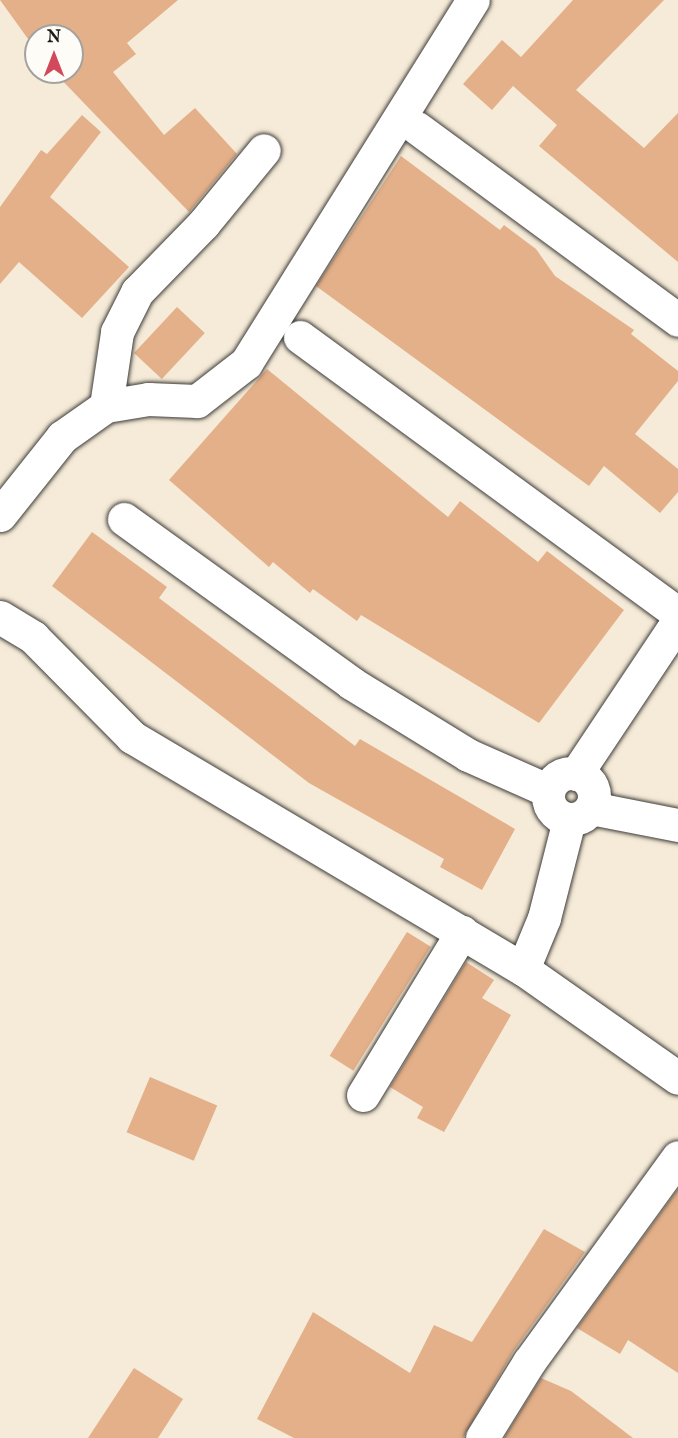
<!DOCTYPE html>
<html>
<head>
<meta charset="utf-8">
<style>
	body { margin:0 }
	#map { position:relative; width:678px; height:1438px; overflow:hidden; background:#f6ebd8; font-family:"IM FELL English",serif }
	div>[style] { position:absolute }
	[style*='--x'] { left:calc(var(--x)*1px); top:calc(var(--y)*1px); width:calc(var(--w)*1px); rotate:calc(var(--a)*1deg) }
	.building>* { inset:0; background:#e3b089; transform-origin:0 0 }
	.roads { filter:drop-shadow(0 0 2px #3d3b38) drop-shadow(0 0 2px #3d3b38) }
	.minor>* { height:33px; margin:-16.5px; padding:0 16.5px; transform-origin:16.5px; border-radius:16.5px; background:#fff }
	.minor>.ring { margin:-16.5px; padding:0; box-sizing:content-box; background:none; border:33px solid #fff; border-radius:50% }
	span { translate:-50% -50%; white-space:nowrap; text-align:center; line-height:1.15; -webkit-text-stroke:6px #fdfcf7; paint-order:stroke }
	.north { position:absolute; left:24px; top:24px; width:60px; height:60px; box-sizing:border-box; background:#fdfcf7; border:2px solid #a3a29f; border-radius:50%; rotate:0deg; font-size:16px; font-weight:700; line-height:24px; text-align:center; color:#1c1c1c }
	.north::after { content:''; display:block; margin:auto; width:21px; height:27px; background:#d1495b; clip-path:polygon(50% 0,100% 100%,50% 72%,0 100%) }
</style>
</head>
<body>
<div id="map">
	<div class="building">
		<i style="clip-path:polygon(0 0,178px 0,127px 43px,136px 54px,113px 72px,164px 135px,195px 108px,237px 154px,189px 212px,54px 72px,72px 72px,72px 36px,36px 36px,36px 50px)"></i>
		<i style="clip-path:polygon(573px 0,664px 0,576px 90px,644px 148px,678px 113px,678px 262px,539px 146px,557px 125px,513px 86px,492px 110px,463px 84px,502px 40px,521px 57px)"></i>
		<i style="clip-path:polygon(82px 115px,101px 132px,50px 197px,129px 267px,82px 318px,19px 262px,0 284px,0 207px,41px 150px,47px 154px)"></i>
		<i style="clip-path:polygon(401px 156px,500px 230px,504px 225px,536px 249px,555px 276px,634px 330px,631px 334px,678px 371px,678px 381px,635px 434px,678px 469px,678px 492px,660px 513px,604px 466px,589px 486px,316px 286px)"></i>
		<i style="left:177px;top:307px;width:38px;height:63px;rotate:43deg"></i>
		<i style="clip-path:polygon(267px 369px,448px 517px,460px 501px,538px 562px,547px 551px,624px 610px,539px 723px,361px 615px,357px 621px,313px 589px,310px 593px,273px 562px,269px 567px,169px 480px)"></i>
		<i style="clip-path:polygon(92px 532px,167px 587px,159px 598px,355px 746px,360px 739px,515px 829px,482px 890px,440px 867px,444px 859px,309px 783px,52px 586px)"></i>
		<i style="left:407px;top:932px;width:28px;height:146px;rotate:32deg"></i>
		<i style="clip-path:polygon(466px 962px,494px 980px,482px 998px,511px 1015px,444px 1132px,417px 1118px,423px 1107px,390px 1087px)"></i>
		<i style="left:150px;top:1077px;width:73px;height:60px;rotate:23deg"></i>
		<i style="clip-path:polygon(678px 1189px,678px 1373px,628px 1340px,620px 1354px,577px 1328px)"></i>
		<i style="clip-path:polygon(544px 1229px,585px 1252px,513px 1352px,463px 1438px,294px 1438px,257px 1419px,313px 1312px,410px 1373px,434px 1325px,472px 1342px)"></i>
		<i style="clip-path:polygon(134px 1368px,183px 1399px,158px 1438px,88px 1438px)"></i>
		<i style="clip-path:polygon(541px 1378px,571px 1391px,633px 1438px,504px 1438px)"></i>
	</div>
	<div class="roads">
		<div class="minor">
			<i style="--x:417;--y:128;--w:324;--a:36.3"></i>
			<i style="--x:300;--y:337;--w:469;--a:36.2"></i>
			<i style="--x:106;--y:406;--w:75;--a:-81.5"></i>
			<i style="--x:117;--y:332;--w:45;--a:-63.4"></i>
			<i style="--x:137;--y:292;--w:96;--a:-45.8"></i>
			<i style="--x:204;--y:223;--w:94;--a:-50.6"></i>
			<i style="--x:0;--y:515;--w:100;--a:-51.5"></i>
			<i style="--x:62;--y:437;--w:54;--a:-35.2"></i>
			<i style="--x:106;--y:406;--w:43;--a:-9.5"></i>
			<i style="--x:148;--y:399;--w:49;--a:2.3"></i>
			<i style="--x:197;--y:401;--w:62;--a:-37.8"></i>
			<i style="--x:246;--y:363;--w:428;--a:-58"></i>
			<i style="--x:124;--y:519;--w:280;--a:35.8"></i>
			<i style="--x:351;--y:683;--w:137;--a:31.6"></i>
			<i style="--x:468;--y:755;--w:86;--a:23.9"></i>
			<i style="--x:0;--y:617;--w:39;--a:31"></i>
			<i style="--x:33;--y:637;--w:141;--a:45.3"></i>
			<i style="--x:132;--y:737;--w:455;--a:30.7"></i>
			<i style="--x:523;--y:969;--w:189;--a:35.1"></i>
			<i class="ring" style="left:548px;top:773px;width:13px;height:13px"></i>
			<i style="--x:576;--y:774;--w:184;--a:-56.3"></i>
			<i style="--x:591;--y:808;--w:89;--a:11.1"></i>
			<i style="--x:523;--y:969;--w:55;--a:-67.6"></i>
			<i style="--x:544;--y:918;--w:101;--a:-75.7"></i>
			<i style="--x:363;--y:1095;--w:191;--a:-58.7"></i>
			<i style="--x:482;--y:1438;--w:89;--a:-58.3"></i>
			<i style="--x:529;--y:1362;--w:253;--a:-54"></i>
		</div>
	</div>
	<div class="north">N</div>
</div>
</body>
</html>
